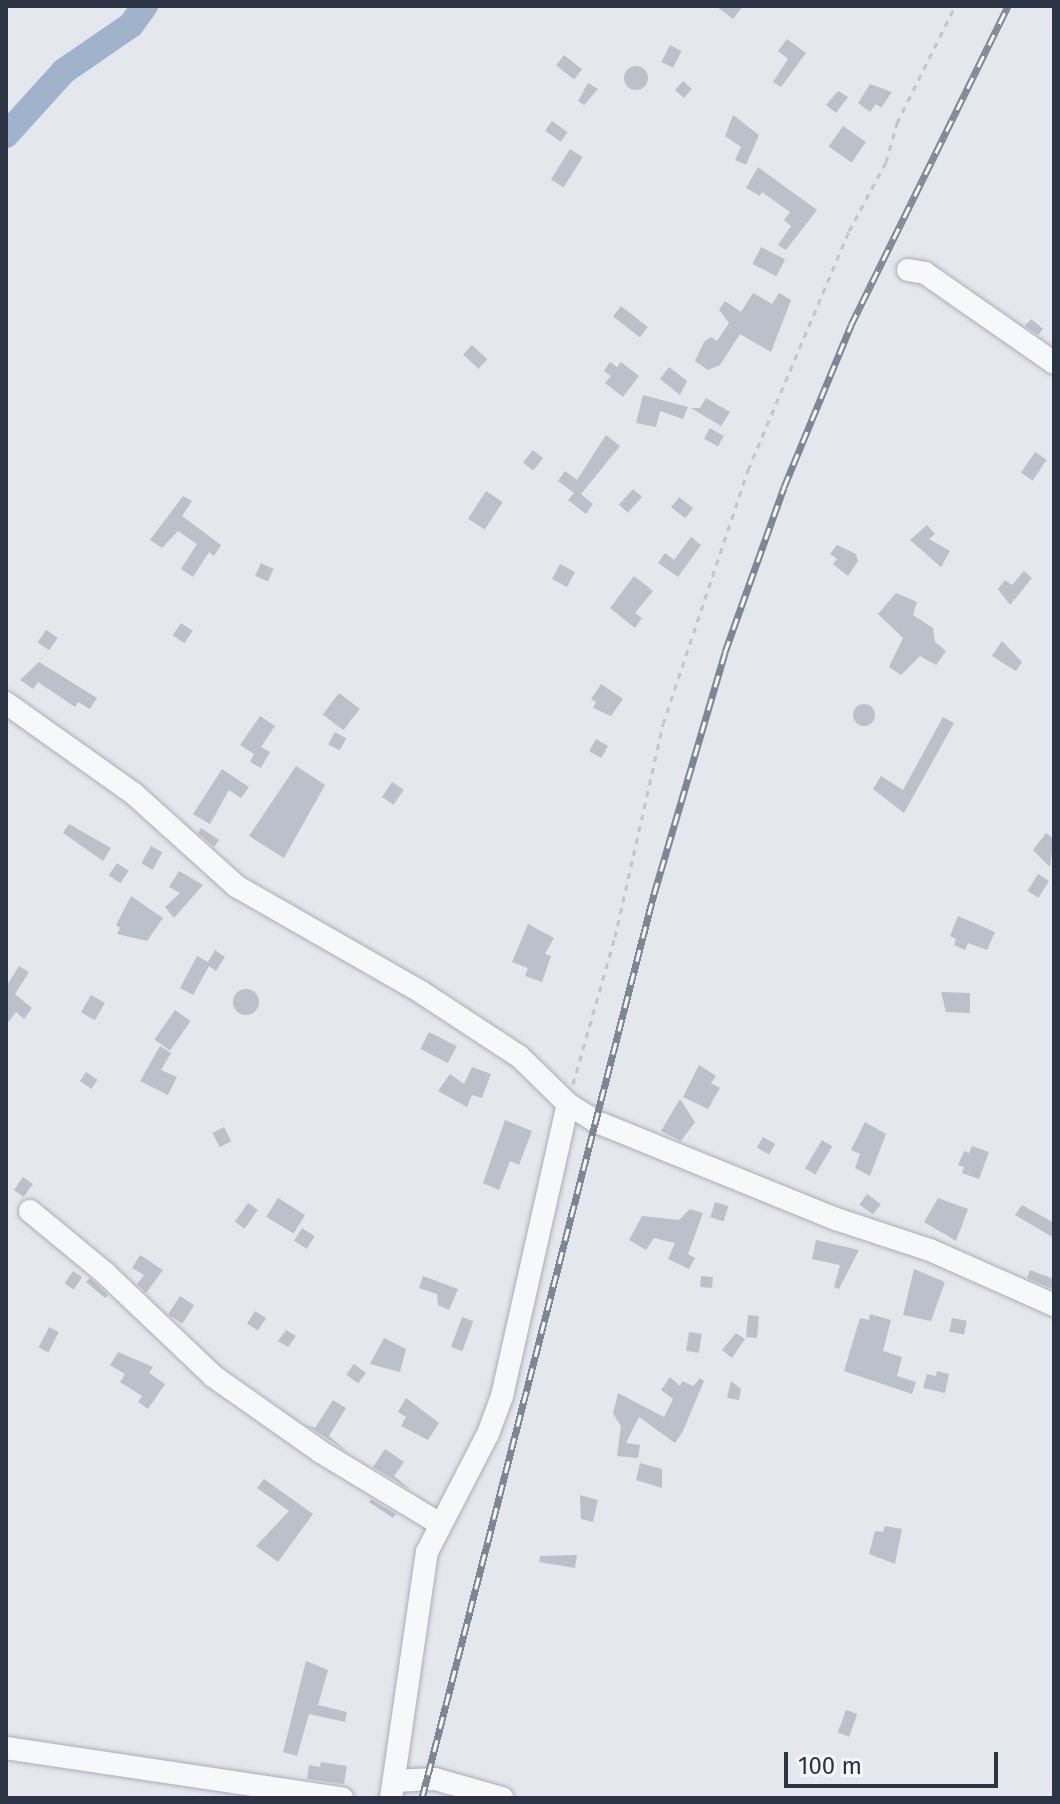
<!DOCTYPE html>
<html>
<head>
<meta charset="utf-8">
<style>
	body { margin:0 }
	#map { position:relative; width:1060px; height:1804px; overflow:hidden; background:#e4e7ec; font-family:"Fira Sans",sans-serif }
	div>[style] { position:absolute }
	[style*='--x'] { left:calc(var(--x)*1px); top:calc(var(--y)*1px); width:calc(var(--w)*1px); rotate:calc(var(--a)*1deg) }
	.river>* { height:26px; margin:-13px; padding:0 13px; transform-origin:13px; border-radius:13px; background:#9fb4cc }
	.building>* { inset:0; background:#bbc0ca; transform-origin:0 0 }
	.round { border-radius:50% }
	.path>* { height:3px; margin-top:-1.5px; transform-origin:0; background:repeating-linear-gradient(90deg,#c2c5cb 0 6px,transparent 0 12px) }
	.roads { filter:drop-shadow(0 0 2px #a9aeb7) drop-shadow(0 0 2px #a9aeb7) }
	.minor>* { height:22px; margin:-11px; padding:0 11px; transform-origin:11px; border-radius:11px; background:#f7f8fa }
	.rail>* { height:7px; margin-top:-3.5px; transform-origin:0; background:repeating-linear-gradient(90deg,#f4f6f9 0 12px,#7d8696 0 24px); box-sizing:border-box; border-block:2px solid #7d8696 }
	span { translate:-50% -50%; white-space:nowrap; text-align:center; line-height:1.15; -webkit-text-stroke:6px #f4f6f9; paint-order:stroke }
	.frame { position:absolute; inset:0; border:8px solid #2b3445; pointer-events:none }
	.scale { position:absolute; left:784px; top:1752px; width:214px; height:36px; box-sizing:border-box; border:4px solid #2b3445; border-top:0; padding-left:10px; font-size:24px; line-height:28px; white-space:nowrap; color:#2b3445; -webkit-text-stroke:6px #f4f6f9; paint-order:stroke }
</style>
</head>
<body>
<div id="map">
	<div class="river">
		<i style="--x:6;--y:135;--w:86;--a:-47.8"></i>
		<i style="--x:64;--y:71;--w:81;--a:-34.5"></i>
		<i style="--x:131;--y:25;--w:24;--a:-54"></i>
	</div>
	<div class="building">
		<i style="clip-path:polygon(716px 6px,743px 6px,733px 19px)"></i>
		<i style="clip-path:polygon(787px 39px,806px 53px,781px 87px,773px 82px,788px 59px,778px 51px)"></i>
		<i style="left:670px;top:45px;width:13px;height:19px;rotate:27deg"></i>
		<i style="left:564px;top:55px;width:23px;height:13px;rotate:38deg"></i>
		<i class="round" style="left:624px;top:66px;width:24px;height:24px"></i>
		<i style="left:683px;top:81px;width:12px;height:12px;rotate:42deg"></i>
		<i style="clip-path:polygon(588px 83px,598px 89px,584px 105px,578px 101px)"></i>
		<i style="clip-path:polygon(870px 84px,892px 92px,881px 108px,876px 104px,870px 112px,858px 103px)"></i>
		<i style="clip-path:polygon(838px 91px,848px 97px,836px 113px,826px 105px)"></i>
		<i style="clip-path:polygon(733px 115px,759px 135px,746px 165px,735px 160px,741px 147px,725px 136px)"></i>
		<i style="left:552px;top:121px;width:19px;height:12px;rotate:35deg"></i>
		<i style="left:843px;top:126px;width:28px;height:25px;rotate:35deg"></i>
		<i style="left:570px;top:149px;width:15px;height:36px;rotate:32deg"></i>
		<i style="clip-path:polygon(758px 167px,817px 210px,786px 250px,778px 245px,791px 226px,784px 220px,790px 212px,762px 192px,760px 196px,746px 188px)"></i>
		<i style="left:761px;top:247px;width:27px;height:19px;rotate:27deg"></i>
		<i style="clip-path:polygon(753px 293px,772px 304px,779px 293px,791px 300px,771px 352px,740px 334px,720px 365px,708px 370px,695px 361px,704px 342px,711px 337px,717px 341px,729px 323px,719px 310px,725px 301px,741px 312px)"></i>
		<i style="left:621px;top:306px;width:34px;height:13px;rotate:38deg"></i>
		<i style="clip-path:polygon(1031px 319px,1043px 329px,1038px 335px,1025px 326px)"></i>
		<i style="left:472px;top:345px;width:21px;height:13px;rotate:43deg"></i>
		<i style="clip-path:polygon(610px 362px,617px 367px,621px 362px,639px 376px,623px 397px,605px 383px,611px 376px,604px 371px)"></i>
		<i style="clip-path:polygon(669px 367px,687px 381px,680px 395px,660px 379px)"></i>
		<i style="clip-path:polygon(643px 395px,688px 407px,683px 419px,660px 411px,656px 427px,636px 423px)"></i>
		<i style="clip-path:polygon(706px 398px,730px 412px,721px 426px,691px 408px,700px 408px)"></i>
		<i style="left:710px;top:428px;width:16px;height:12px;rotate:30deg"></i>
		<i style="clip-path:polygon(606px 435px,620px 446px,581px 494px,593px 504px,586px 514px,568px 500px,574px 493px,558px 481px,565px 471px,577px 480px)"></i>
		<i style="left:533px;top:450px;width:13px;height:16px;rotate:39deg"></i>
		<i style="left:1035px;top:452px;width:14px;height:25px;rotate:34deg"></i>
		<i style="left:633px;top:489px;width:12px;height:21px;rotate:42deg"></i>
		<i style="left:486px;top:491px;width:20px;height:33px;rotate:33deg"></i>
		<i style="clip-path:polygon(183px 496px,192px 501px,182px 516px,221px 545px,214px 556px,209px 552px,193px 577px,181px 569px,197px 544px,178px 531px,162px 548px,150px 540px)"></i>
		<i style="left:679px;top:497px;width:18px;height:13px;rotate:38deg"></i>
		<i style="clip-path:polygon(927px 525px,935px 534px,929px 539px,950px 551px,941px 567px,910px 540px)"></i>
		<i style="clip-path:polygon(691px 537px,701px 545px,678px 577px,658px 563px,665px 553px,674px 560px)"></i>
		<i style="clip-path:polygon(837px 545px,856px 554px,858px 561px,848px 576px,833px 564px,837px 559px,830px 554px)"></i>
		<i style="left:261px;top:563px;width:14px;height:14px;rotate:25deg"></i>
		<i style="left:560px;top:564px;width:17px;height:17px;rotate:28deg"></i>
		<i style="clip-path:polygon(1024px 571px,1032px 578px,1010px 605px,998px 589px,1005px 580px,1012px 585px)"></i>
		<i style="clip-path:polygon(634px 576px,653px 591px,635px 613px,642px 618px,635px 628px,610px 608px)"></i>
		<i style="clip-path:polygon(896px 593px,917px 602px,913px 615px,933px 628px,935px 642px,946px 651px,936px 665px,920px 656px,901px 675px,889px 667px,903px 638px,878px 614px)"></i>
		<i style="left:181px;top:623px;width:14px;height:15px;rotate:34deg"></i>
		<i style="left:46px;top:630px;width:14px;height:15px;rotate:34deg"></i>
		<i style="clip-path:polygon(1002px 641px,1022px 662px,1016px 671px,992px 656px)"></i>
		<i style="clip-path:polygon(39px 662px,97px 698px,90px 709px,78px 702px,75px 707px,38px 682px,33px 689px,20px 680px)"></i>
		<i style="clip-path:polygon(601px 684px,623px 699px,611px 716px,593px 708px,596px 702px,591px 699px)"></i>
		<i style="left:339px;top:693px;width:26px;height:27px;rotate:37deg"></i>
		<i class="round" style="left:853px;top:704px;width:22px;height:22px"></i>
		<i style="clip-path:polygon(260px 716px,275px 726px,261px 747px,270px 752px,261px 768px,250px 762px,254px 754px,240px 745px)"></i>
		<i style="clip-path:polygon(943px 717px,954px 723px,904px 813px,873px 789px,881px 776px,903px 790px)"></i>
		<i style="left:335px;top:732px;width:13px;height:14px;rotate:29deg"></i>
		<i style="left:596px;top:739px;width:14px;height:14px;rotate:30deg"></i>
		<i style="clip-path:polygon(296px 766px,325px 785px,284px 858px,249px 836px)"></i>
		<i style="clip-path:polygon(222px 769px,249px 787px,241px 798px,229px 790px,210px 824px,193px 814px)"></i>
		<i style="left:392px;top:782px;width:14px;height:18px;rotate:34deg"></i>
		<i style="clip-path:polygon(69px 824px,111px 848px,103px 861px,63px 833px)"></i>
		<i style="clip-path:polygon(201px 828px,219px 840px,214px 847px,198px 833px)"></i>
		<i style="clip-path:polygon(1046px 833px,1054px 839px,1050px 867px,1033px 850px)"></i>
		<i style="left:151px;top:846px;width:13px;height:20px;rotate:29deg"></i>
		<i style="left:117px;top:863px;width:14px;height:15px;rotate:34deg"></i>
		<i style="clip-path:polygon(179px 871px,203px 885px,174px 918px,165px 907px,180px 893px,169px 887px)"></i>
		<i style="left:1038px;top:874px;width:13px;height:20px;rotate:32deg"></i>
		<i style="clip-path:polygon(131px 896px,163px 918px,147px 941px,117px 934px,120px 928px,116px 925px)"></i>
		<i style="clip-path:polygon(958px 916px,995px 932px,987px 950px,968px 943px,965px 950px,954px 945px,956px 939px,950px 936px)"></i>
		<i style="clip-path:polygon(528px 924px,554px 938px,545px 954px,551px 956px,542px 982px,525px 976px,528px 968px,512px 962px)"></i>
		<i style="clip-path:polygon(215px 950px,225px 957px,216px 971px,209px 966px,193px 995px,180px 988px,197px 956px,208px 962px)"></i>
		<i style="clip-path:polygon(19px 966px,29px 972px,15px 994px,32px 1008px,24px 1019px,16px 1012px,6px 1025px,6px 987px)"></i>
		<i class="round" style="left:233px;top:989px;width:26px;height:26px"></i>
		<i style="clip-path:polygon(941px 992px,970px 993px,970px 1013px,946px 1012px)"></i>
		<i style="left:91px;top:995px;width:16px;height:20px;rotate:30deg"></i>
		<i style="left:175px;top:1010px;width:19px;height:36px;rotate:35deg"></i>
		<i style="left:429px;top:1032px;width:31px;height:19px;rotate:27deg"></i>
		<i style="clip-path:polygon(160px 1046px,171px 1053px,161px 1070px,177px 1077px,168px 1095px,140px 1081px)"></i>
		<i style="clip-path:polygon(699px 1065px,716px 1076px,711px 1083px,720px 1088px,708px 1109px,683px 1097px)"></i>
		<i style="clip-path:polygon(472px 1067px,491px 1074px,482px 1098px,472px 1095px,467px 1107px,438px 1091px,450px 1074px,464px 1084px)"></i>
		<i style="left:86px;top:1072px;width:14px;height:11px;rotate:34deg"></i>
		<i style="clip-path:polygon(680px 1099px,695px 1122px,681px 1141px,661px 1131px)"></i>
		<i style="clip-path:polygon(505px 1120px,532px 1131px,519px 1165px,510px 1161px,499px 1190px,483px 1183px)"></i>
		<i style="clip-path:polygon(865px 1122px,886px 1134px,870px 1176px,855px 1168px,860px 1154px,851px 1150px)"></i>
		<i style="left:224px;top:1127px;width:16px;height:13px;rotate:63deg"></i>
		<i style="left:763px;top:1137px;width:14px;height:12px;rotate:30deg"></i>
		<i style="left:822px;top:1140px;width:12px;height:33px;rotate:31deg"></i>
		<i style="clip-path:polygon(972px 1146px,989px 1152px,979px 1179px,962px 1173px,964px 1167px,958px 1165px,964px 1151px,969px 1153px)"></i>
		<i style="left:23px;top:1177px;width:12px;height:16px;rotate:35deg"></i>
		<i style="left:867px;top:1194px;width:17px;height:13px;rotate:36deg"></i>
		<i style="left:278px;top:1198px;width:32px;height:22px;rotate:32deg"></i>
		<i style="clip-path:polygon(938px 1198px,968px 1209px,956px 1241px,924px 1222px)"></i>
		<i style="left:715px;top:1202px;width:14px;height:16px;rotate:17deg"></i>
		<i style="left:248px;top:1203px;width:12px;height:23px;rotate:35deg"></i>
		<i style="clip-path:polygon(1022px 1205px,1054px 1223px,1054px 1238px,1015px 1215px)"></i>
		<i style="clip-path:polygon(690px 1209px,703px 1213px,688px 1254px,695px 1258px,689px 1269px,668px 1259px,675px 1243px,654px 1238px,646px 1250px,629px 1240px,642px 1216px,679px 1220px)"></i>
		<i style="left:302px;top:1228px;width:15px;height:15px;rotate:32deg"></i>
		<i style="clip-path:polygon(816px 1240px,859px 1250px,839px 1289px,834px 1287px,840px 1265px,812px 1259px)"></i>
		<i style="clip-path:polygon(140px 1255px,163px 1270px,146px 1293px,137px 1284px,144px 1275px,132px 1268px)"></i>
		<i style="clip-path:polygon(914px 1269px,945px 1282px,931px 1321px,903px 1315px)"></i>
		<i style="clip-path:polygon(1030px 1270px,1054px 1279px,1053px 1289px,1027px 1278px)"></i>
		<i style="left:73px;top:1271px;width:11px;height:15px;rotate:34deg"></i>
		<i style="clip-path:polygon(423px 1276px,458px 1289px,449px 1310px,438px 1305px,437px 1294px,419px 1288px)"></i>
		<i style="left:701px;top:1276px;width:12px;height:11px;rotate:5deg"></i>
		<i style="clip-path:polygon(90px 1278px,108px 1295px,105px 1298px,86px 1282px)"></i>
		<i style="left:180px;top:1296px;width:17px;height:22px;rotate:33deg"></i>
		<i style="left:255px;top:1311px;width:13px;height:15px;rotate:32deg"></i>
		<i style="clip-path:polygon(870px 1314px,891px 1320px,883px 1351px,902px 1357px,897px 1376px,916px 1382px,912px 1394px,844px 1371px,860px 1318px,869px 1320px)"></i>
		<i style="left:748px;top:1315px;width:11px;height:22px;rotate:5deg"></i>
		<i style="left:462px;top:1317px;width:12px;height:32px;rotate:20deg"></i>
		<i style="left:952px;top:1318px;width:15px;height:14px;rotate:11deg"></i>
		<i style="left:49px;top:1327px;width:11px;height:23px;rotate:27deg"></i>
		<i style="clip-path:polygon(286px 1330px,296px 1336px,288px 1347px,278px 1341px)"></i>
		<i style="left:689px;top:1332px;width:13px;height:19px;rotate:9deg"></i>
		<i style="clip-path:polygon(736px 1333px,745px 1339px,732px 1358px,722px 1350px)"></i>
		<i style="clip-path:polygon(384px 1338px,406px 1349px,400px 1372px,370px 1364px)"></i>
		<i style="clip-path:polygon(118px 1352px,153px 1367px,149px 1373px,165px 1384px,148px 1409px,138px 1402px,142px 1396px,120px 1382px,125px 1374px,110px 1365px)"></i>
		<i style="left:354px;top:1364px;width:15px;height:13px;rotate:37deg"></i>
		<i style="clip-path:polygon(937px 1371px,949px 1374px,945px 1393px,923px 1388px,927px 1374px,936px 1376px)"></i>
		<i style="clip-path:polygon(670px 1377px,680px 1386px,682px 1381px,693px 1386px,700px 1378px,704px 1381px,683px 1431px,675px 1443px,639px 1417px,626px 1443px,640px 1445px,638px 1458px,617px 1456px,621px 1426px,613px 1414px,618px 1393px,664px 1417px,673px 1399px,661px 1390px)"></i>
		<i style="clip-path:polygon(731px 1381px,741px 1389px,739px 1400px,727px 1398px)"></i>
		<i style="clip-path:polygon(406px 1398px,439px 1423px,428px 1440px,401px 1426px,406px 1417px,398px 1412px)"></i>
		<i style="clip-path:polygon(333px 1400px,346px 1408px,329px 1436px,348px 1452px,305px 1424px,315px 1428px)"></i>
		<i style="clip-path:polygon(385px 1449px,404px 1462px,394px 1476px,411px 1490px,373px 1467px)"></i>
		<i style="clip-path:polygon(640px 1463px,662px 1469px,662px 1488px,636px 1480px)"></i>
		<i style="clip-path:polygon(264px 1479px,313px 1514px,278px 1562px,256px 1546px,289px 1511px,257px 1488px)"></i>
		<i style="clip-path:polygon(580px 1495px,598px 1500px,593px 1522px,581px 1519px)"></i>
		<i style="clip-path:polygon(371px 1499px,396px 1514px,393px 1518px,369px 1502px)"></i>
		<i style="clip-path:polygon(885px 1526px,902px 1529px,895px 1564px,869px 1554px,875px 1531px,883px 1532px)"></i>
		<i style="clip-path:polygon(577px 1555px,575px 1568px,539px 1562px,540px 1556px)"></i>
		<i style="clip-path:polygon(306px 1661px,328px 1670px,318px 1705px,347px 1712px,345px 1722px,309px 1714px,297px 1756px,283px 1752px)"></i>
		<i style="left:846px;top:1710px;width:12px;height:24px;rotate:20deg"></i>
		<i style="clip-path:polygon(321px 1762px,347px 1766px,344px 1784px,307px 1779px,309px 1765px,320px 1767px)"></i>
	</div>
	<div class="path">
		<i style="--x:573;--y:1084;--w:153;--a:-74.1"></i>
		<i style="--x:615;--y:937;--w:218;--a:-77.3"></i>
		<i style="--x:663;--y:724;--w:268;--a:-71.5"></i>
		<i style="--x:748;--y:470;--w:259;--a:-67.1"></i>
		<i style="--x:849;--y:231;--w:78;--a:-61.8"></i>
		<i style="--x:886;--y:162;--w:41;--a:-74.2"></i>
		<i style="--x:897;--y:123;--w:131;--a:-63.6"></i>
	</div>
	<div class="roads">
		<div class="minor">
			<i style="--x:908;--y:270;--w:17;--a:10"></i>
			<i style="--x:925;--y:273;--w:157;--a:34.9"></i>
			<i style="--x:6;--y:703;--w:157;--a:35.4"></i>
			<i style="--x:134;--y:794;--w:137;--a:42"></i>
			<i style="--x:236;--y:886;--w:213;--a:29.8"></i>
			<i style="--x:421;--y:992;--w:118;--a:33.3"></i>
			<i style="--x:520;--y:1057;--w:67;--a:44.4"></i>
			<i style="--x:568;--y:1104;--w:34;--a:32"></i>
			<i style="--x:597;--y:1122;--w:258;--a:22.1"></i>
			<i style="--x:836;--y:1219;--w:99;--a:18.3"></i>
			<i style="--x:930;--y:1250;--w:136;--a:23.9"></i>
			<i style="--x:30;--y:1211;--w:97;--a:39.6"></i>
			<i style="--x:105;--y:1273;--w:149;--a:43.6"></i>
			<i style="--x:213;--y:1376;--w:132;--a:35.1"></i>
			<i style="--x:321;--y:1452;--w:139;--a:31.2"></i>
			<i style="--x:6;--y:1748;--w:340;--a:8.5"></i>
			<i style="--x:394;--y:1781;--w:41;--a:-2.8"></i>
			<i style="--x:435;--y:1779;--w:70;--a:15.8"></i>
			<i style="--x:391;--y:1798;--w:249;--a:-81.7"></i>
			<i style="--x:427;--y:1552;--w:133;--a:-62.7"></i>
			<i style="--x:488;--y:1434;--w:40;--a:-69.8"></i>
			<i style="--x:502;--y:1396;--w:299;--a:-77.3"></i>
		</div>
	</div>
	<div class="rail">
		<i style="--x:422;--y:1798;--w:933;--a:-75.61"></i>
		<i style="--x:654;--y:894;--w:252;--a:-73.6"></i>
		<i style="--x:725;--y:652;--w:175;--a:-70.3"></i>
		<i style="--x:784;--y:487;--w:175;--a:-67.5"></i>
		<i style="--x:851;--y:325;--w:356;--a:-63.8"></i>
	</div>
	<div class="frame"></div>
	<div class="scale">100 m</div>
</div>
</body>
</html>
